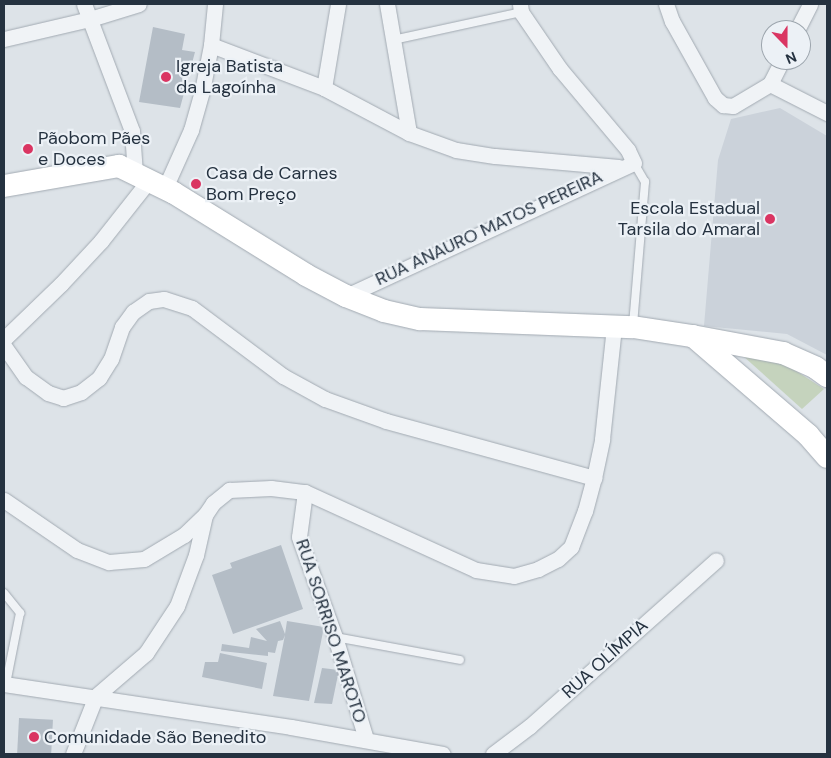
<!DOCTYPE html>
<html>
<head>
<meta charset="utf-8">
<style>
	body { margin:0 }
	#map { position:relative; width:831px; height:758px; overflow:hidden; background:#dde3e8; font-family:"DM Sans",sans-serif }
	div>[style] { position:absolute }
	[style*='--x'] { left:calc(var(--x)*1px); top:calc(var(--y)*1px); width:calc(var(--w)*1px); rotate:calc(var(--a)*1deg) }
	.built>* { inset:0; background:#cbd2da }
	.green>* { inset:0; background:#c5d3bd }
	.building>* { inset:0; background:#b4bdc6; transform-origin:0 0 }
	.roads { filter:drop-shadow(0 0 1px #a2aab2) drop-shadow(0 0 1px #a2aab2) }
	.lane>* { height:8px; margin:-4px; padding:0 4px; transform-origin:4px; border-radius:4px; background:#f0f3f6 }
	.street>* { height:15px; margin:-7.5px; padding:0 7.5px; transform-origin:7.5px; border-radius:7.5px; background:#f0f3f6 }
	.secondary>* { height:22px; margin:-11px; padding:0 11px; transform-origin:11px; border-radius:11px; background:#fff }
	.dots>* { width:14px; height:14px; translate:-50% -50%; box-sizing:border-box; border:2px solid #ecf1f6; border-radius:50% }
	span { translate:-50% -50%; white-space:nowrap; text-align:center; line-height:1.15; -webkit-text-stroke:4.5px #ecf1f6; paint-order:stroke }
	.poi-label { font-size:18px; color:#253240 }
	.left { translate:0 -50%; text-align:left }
	.right { translate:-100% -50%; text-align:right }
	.street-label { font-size:18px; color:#253240 }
	.frame { position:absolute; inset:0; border:5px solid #253240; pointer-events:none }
	.north { position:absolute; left:761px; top:20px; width:50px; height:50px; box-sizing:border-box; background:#ecf1f6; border:1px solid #9ca5ad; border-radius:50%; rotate:158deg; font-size:14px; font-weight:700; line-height:20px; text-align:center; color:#253240 }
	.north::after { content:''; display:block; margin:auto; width:18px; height:22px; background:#da3562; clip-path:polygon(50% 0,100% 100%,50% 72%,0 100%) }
</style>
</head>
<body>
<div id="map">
	<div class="built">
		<i style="clip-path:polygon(780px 108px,827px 136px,827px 355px,787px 334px,704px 326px,718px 160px,731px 119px)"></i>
	</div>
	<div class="green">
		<i style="clip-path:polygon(752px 353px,790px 367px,824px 389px,802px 409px,742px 355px)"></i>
	</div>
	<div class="building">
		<i style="clip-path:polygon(153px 27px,185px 34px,182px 50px,195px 52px,180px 108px,139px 102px)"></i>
		<i style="clip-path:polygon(281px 545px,303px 609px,233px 634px,212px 575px,232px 568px,230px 563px)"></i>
		<i style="clip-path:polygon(280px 621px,285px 634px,287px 621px,324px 627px,309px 701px,273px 696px,285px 635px,283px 640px,278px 641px,275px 653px,268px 652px,268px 656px,221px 651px,222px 644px,249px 648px,251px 637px,267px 641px,256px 629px)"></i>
		<i style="clip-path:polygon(220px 653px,267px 663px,262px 689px,202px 677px,205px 662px,218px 662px)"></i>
		<i style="clip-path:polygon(322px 668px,339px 670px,332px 704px,314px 703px)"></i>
		<i style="left:19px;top:718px;width:34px;height:36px;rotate:3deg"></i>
	</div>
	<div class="roads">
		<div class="lane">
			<i style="--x:393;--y:40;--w:131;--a:-12.3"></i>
			<i style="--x:633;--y:325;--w:144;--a:-85.2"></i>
			<i style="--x:645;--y:182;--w:22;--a:-120"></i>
			<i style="--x:4;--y:593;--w:26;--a:51"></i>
			<i style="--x:20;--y:613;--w:72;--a:101.2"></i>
			<i style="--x:335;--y:637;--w:127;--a:10.4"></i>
		</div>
		<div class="street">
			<i style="--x:84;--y:4;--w:136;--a:69.3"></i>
			<i style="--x:132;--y:131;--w:43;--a:86"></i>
			<i style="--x:387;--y:4;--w:131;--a:80.3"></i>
			<i style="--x:666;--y:4;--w:18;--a:71"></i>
			<i style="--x:672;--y:21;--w:88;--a:60.8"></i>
			<i style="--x:715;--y:98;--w:11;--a:41"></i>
			<i style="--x:723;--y:105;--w:10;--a:6"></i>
			<i style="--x:733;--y:106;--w:43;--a:-30.7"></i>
			<i style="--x:770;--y:84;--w:27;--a:-63"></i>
			<i style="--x:797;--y:30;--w:29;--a:-63"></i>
			<i style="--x:4;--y:39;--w:88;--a:-13.1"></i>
			<i style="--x:90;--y:19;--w:51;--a:-17"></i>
			<i style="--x:211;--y:45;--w:121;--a:20.8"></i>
			<i style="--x:324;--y:88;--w:96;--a:27.9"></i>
			<i style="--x:409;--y:133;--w:50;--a:19.9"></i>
			<i style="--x:456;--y:150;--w:39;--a:9"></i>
			<i style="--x:495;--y:156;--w:124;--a:5.1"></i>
			<i style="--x:770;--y:84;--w:64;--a:27"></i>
			<i style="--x:324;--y:88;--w:85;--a:-80.5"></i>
			<i style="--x:165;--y:188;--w:64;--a:-65.9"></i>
			<i style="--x:191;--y:130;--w:41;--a:-74.2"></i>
			<i style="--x:202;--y:91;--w:47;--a:-78.9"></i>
			<i style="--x:211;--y:45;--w:41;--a:-84.4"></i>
			<i style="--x:346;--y:296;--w:317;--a:-24.8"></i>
			<i style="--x:634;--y:163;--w:14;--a:-115"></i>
			<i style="--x:628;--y:150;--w:106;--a:-130"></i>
			<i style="--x:560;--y:69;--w:69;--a:-124.4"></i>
			<i style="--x:521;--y:12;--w:8;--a:-97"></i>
			<i style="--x:4;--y:339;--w:79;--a:-44"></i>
			<i style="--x:61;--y:284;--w:59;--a:-47.1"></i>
			<i style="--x:101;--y:241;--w:79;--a:-51.7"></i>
			<i style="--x:4;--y:346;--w:38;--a:55"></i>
			<i style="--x:26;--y:377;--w:27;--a:36"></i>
			<i style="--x:48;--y:393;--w:16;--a:18"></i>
			<i style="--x:63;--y:398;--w:19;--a:-18"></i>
			<i style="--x:81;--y:392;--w:23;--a:-38"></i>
			<i style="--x:99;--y:378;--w:22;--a:-58"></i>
			<i style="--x:111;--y:359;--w:34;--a:-71"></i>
			<i style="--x:122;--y:327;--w:19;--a:-54"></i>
			<i style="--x:133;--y:312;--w:19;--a:-35"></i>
			<i style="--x:149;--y:301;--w:15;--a:-8"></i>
			<i style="--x:164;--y:299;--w:29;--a:18"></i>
			<i style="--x:192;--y:308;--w:114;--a:36.8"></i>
			<i style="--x:283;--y:376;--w:48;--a:28.7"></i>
			<i style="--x:325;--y:399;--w:65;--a:19.8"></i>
			<i style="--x:386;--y:421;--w:216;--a:15.3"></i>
			<i style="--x:305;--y:492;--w:45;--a:97.6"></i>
			<i style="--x:299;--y:537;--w:106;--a:70.2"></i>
			<i style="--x:335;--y:637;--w:107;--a:73.1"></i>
			<i style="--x:4;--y:500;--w:88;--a:34.4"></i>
			<i style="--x:77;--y:550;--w:34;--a:21"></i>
			<i style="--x:109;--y:562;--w:35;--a:-5"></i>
			<i style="--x:144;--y:559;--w:47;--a:-31"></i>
			<i style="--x:184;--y:535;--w:29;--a:-44"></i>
			<i style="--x:4;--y:684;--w:290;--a:8.5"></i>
			<i style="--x:291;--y:727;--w:154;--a:10.1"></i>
			<i style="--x:73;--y:754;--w:62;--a:-68.4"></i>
			<i style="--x:96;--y:696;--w:66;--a:-40.7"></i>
			<i style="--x:146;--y:653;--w:56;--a:-56.6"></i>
			<i style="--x:177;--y:606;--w:54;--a:-69.6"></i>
			<i style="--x:196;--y:555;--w:41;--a:-77.3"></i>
			<i style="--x:205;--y:515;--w:14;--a:-56"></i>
			<i style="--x:213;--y:503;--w:21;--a:-39"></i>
			<i style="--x:229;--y:490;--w:42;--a:-2.7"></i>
			<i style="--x:271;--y:488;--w:34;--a:7"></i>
			<i style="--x:305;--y:492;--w:188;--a:24.5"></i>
			<i style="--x:476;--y:570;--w:38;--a:9"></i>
			<i style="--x:514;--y:576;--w:25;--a:-16"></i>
			<i style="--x:538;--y:569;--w:22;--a:-27"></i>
			<i style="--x:558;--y:559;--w:18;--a:-43"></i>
			<i style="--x:571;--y:547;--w:39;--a:-69"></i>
			<i style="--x:585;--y:511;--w:34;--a:-75"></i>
			<i style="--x:594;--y:478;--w:40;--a:-78"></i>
			<i style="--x:602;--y:439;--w:113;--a:-83.9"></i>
			<i style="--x:493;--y:754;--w:46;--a:-37.1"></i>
			<i style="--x:530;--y:726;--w:249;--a:-41.7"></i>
		</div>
		<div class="secondary">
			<i style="--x:4;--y:186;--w:117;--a:-9.9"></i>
			<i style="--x:119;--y:166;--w:61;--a:26.1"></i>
			<i style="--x:174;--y:193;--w:155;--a:31.8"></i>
			<i style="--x:306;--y:275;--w:45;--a:27.7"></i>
			<i style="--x:346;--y:296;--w:41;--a:21.5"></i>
			<i style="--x:384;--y:311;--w:37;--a:13"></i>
			<i style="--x:420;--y:319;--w:213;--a:2.2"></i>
			<i style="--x:633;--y:327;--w:60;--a:8.7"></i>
			<i style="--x:692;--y:336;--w:93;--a:10.6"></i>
			<i style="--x:783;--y:353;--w:36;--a:24"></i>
			<i style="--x:816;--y:368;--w:14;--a:36"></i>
			<i style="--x:693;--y:336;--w:152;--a:40.7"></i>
			<i style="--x:808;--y:435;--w:29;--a:49"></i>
		</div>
	</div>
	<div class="dots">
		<i style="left:166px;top:77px;background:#da3562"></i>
		<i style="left:28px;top:149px;background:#da3562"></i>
		<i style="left:196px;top:184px;background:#da3562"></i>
		<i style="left:770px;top:219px;background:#da3562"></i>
		<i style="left:34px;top:737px;background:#da3562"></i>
	</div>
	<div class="poi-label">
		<span class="left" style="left:176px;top:77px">Igreja Batista<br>da Lagoínha</span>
		<span class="left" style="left:38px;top:149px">Pãobom Pães<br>e Doces</span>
		<span class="left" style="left:206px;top:184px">Casa de Carnes<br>Bom Preço</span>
		<span class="right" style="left:760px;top:219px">Escola Estadual<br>Tarsila do Amaral</span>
		<span class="left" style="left:44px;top:737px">Comunidade São Benedito</span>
	</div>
	<div class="street-label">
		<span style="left:489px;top:228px;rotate:-25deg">RUA ANAURO MATOS PEREIRA</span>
		<span style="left:331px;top:631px;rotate:72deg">RUA SORRISO MAROTO</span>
		<span style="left:605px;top:659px;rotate:-42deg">RUA OLÍMPIA</span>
	</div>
	<div class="frame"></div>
	<div class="north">N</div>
</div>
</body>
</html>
